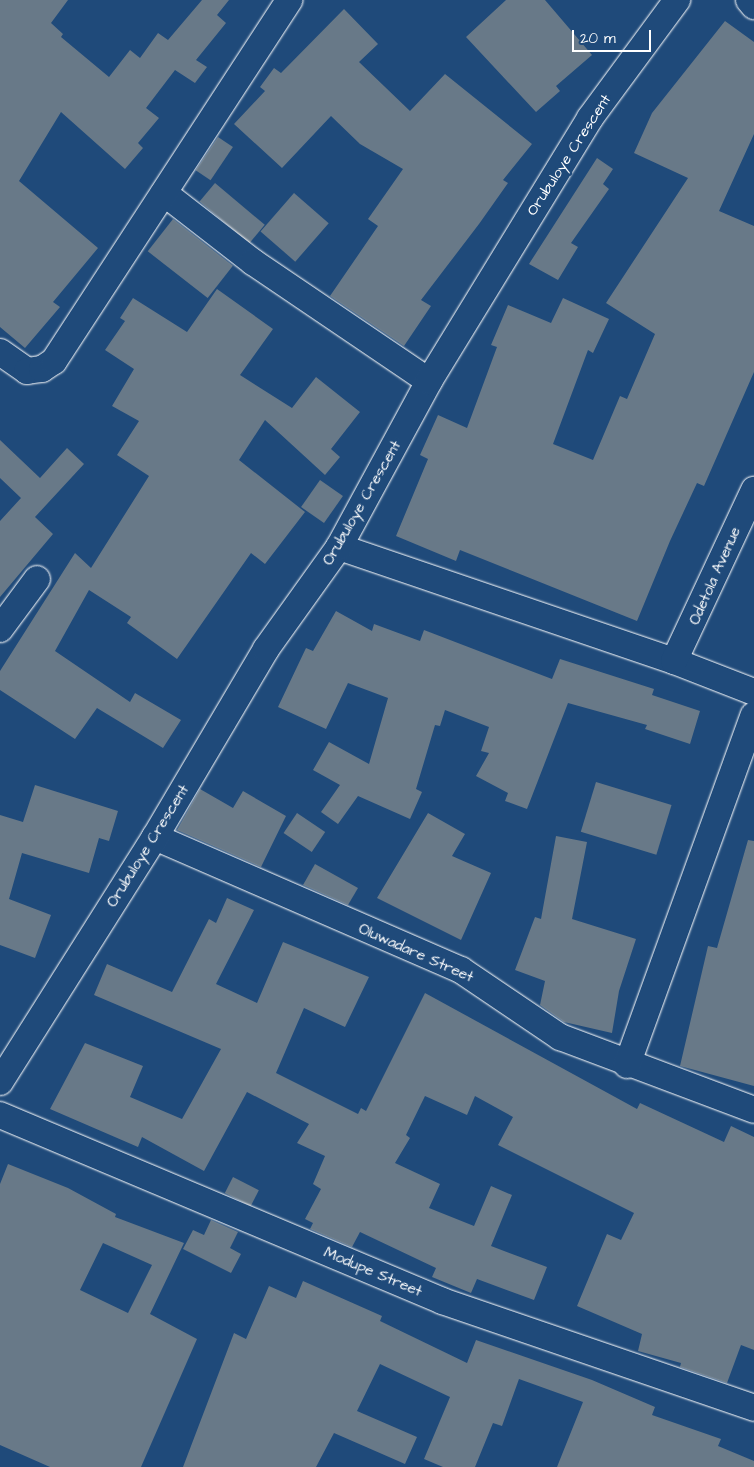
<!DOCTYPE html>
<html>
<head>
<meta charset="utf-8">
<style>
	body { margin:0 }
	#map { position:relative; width:754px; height:1467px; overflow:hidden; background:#1f4a7a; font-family:"Architects Daughter",sans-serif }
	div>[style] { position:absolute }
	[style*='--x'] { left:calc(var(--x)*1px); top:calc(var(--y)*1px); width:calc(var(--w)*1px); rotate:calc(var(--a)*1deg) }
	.building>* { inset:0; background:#687988; transform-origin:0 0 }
	.roads { filter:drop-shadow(0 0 1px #fff) drop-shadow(0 0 1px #fff) }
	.minor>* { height:26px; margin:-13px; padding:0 13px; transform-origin:13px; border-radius:13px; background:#1f4a7a }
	span { translate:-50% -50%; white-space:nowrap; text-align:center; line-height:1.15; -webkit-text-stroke:5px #1f4a7a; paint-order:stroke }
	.street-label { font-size:15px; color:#fff }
	.scale { position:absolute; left:572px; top:30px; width:79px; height:22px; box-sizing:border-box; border:2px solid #fff; border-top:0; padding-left:6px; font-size:15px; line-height:18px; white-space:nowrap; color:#fff; -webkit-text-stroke:4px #1f4a7a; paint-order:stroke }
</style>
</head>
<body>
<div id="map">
	<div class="building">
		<i style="clip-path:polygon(0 0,68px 0,51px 23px,63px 34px,61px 37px,109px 77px,130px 50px,140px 58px,158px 33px,168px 40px,202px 0,229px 0,217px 15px,226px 23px,196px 60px,207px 67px,195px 83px,175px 70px,146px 108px,159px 118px,138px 143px,143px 148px,125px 169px,61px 112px,19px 181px,98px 248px,53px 302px,60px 307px,25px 348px,0 327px)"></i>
		<i style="clip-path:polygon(506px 0,545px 0,592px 55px,556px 86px,560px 91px,536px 112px,466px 37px)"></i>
		<i style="clip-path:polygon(344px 9px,378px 44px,359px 62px,410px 111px,445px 74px,532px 144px,503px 180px,508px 183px,479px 224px,421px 300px,431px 306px,404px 346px,330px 296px,378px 226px,368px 219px,403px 169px,360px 144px,331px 116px,282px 168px,234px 124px,265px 91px,260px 87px,274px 68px,281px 73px)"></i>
		<i style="clip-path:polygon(725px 21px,754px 42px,754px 134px,719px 211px,754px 226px,754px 372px,704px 486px,697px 483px,670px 541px,637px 621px,460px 550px,456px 561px,396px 536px,428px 459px,420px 455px,438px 415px,467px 428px,497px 347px,491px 345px,508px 305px,551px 323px,563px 298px,609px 319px,593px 353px,588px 350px,553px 444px,593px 460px,620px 396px,627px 399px,655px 334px,606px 303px,688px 178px,634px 153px,652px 113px)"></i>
		<i style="left:218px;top:137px;width:18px;height:40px;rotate:34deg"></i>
		<i style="clip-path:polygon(597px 158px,613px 169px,603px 184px,609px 189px,571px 243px,578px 247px,558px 280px,529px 264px)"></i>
		<i style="left:215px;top:183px;width:65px;height:24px;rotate:40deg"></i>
		<i style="left:294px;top:193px;width:46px;height:51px;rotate:41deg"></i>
		<i style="left:173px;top:219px;width:76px;height:41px;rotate:38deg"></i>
		<i style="clip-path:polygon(217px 289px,273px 329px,240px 375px,292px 408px,316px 377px,360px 412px,331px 449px,340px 457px,325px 475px,265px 420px,239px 460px,305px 512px,265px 564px,251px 553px,177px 659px,127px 623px,131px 617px,89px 590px,55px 651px,130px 702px,135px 693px,181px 720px,163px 748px,97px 708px,75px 739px,0 690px,0 671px,75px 553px,91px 568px,149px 476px,117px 455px,139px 421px,112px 406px,134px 369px,105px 350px,125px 321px,120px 318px,133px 298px,187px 332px)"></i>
		<i style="clip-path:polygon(0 440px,40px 478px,67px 448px,84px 464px,35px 517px,53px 534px,0 597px,0 521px,21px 498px,0 478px)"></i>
		<i style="left:320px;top:480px;width:28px;height:33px;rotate:35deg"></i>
		<i style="clip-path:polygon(336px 611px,372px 631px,374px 624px,420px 641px,424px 630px,552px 679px,560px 659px,654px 689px,652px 695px,700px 711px,690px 744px,645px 729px,647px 725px,568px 703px,527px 809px,505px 801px,508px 793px,476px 776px,489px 753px,481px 751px,489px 727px,445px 710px,440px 726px,435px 725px,416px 789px,422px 792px,410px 819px,358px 796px,338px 824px,321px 812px,340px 785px,313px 770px,329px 742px,369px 764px,388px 698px,348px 683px,326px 729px,278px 707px,306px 648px,313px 651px)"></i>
		<i style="left:596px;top:782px;width:79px;height:52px;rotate:17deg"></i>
		<i style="clip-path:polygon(35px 785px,118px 811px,109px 841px,99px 838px,89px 873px,22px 853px,9px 899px,51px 915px,35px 958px,0 945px,0 815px,23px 822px)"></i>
		<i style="clip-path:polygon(200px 789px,233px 808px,243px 791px,286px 816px,261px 867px,177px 830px)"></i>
		<i style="left:297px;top:813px;width:34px;height:24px;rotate:34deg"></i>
		<i style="clip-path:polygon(428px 813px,465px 834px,452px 856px,491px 873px,461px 940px,377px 898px)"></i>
		<i style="clip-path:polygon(556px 836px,587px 842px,572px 919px,636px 939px,619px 991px,612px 1033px,564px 1022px,540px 1005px,545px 981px,515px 970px,535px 917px,541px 919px)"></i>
		<i style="clip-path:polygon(748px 840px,754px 841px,754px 1086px,680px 1066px,708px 946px,717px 948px)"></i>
		<i style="clip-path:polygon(315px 864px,358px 888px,348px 905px,303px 885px)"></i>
		<i style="clip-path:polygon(227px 898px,254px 910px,216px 984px,257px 1003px,283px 942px,369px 977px,345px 1027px,304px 1008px,276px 1073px,358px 1114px,361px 1108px,366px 1111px,425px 993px,637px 1109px,640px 1103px,724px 1142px,731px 1126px,754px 1137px,754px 1350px,741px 1345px,727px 1383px,680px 1367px,681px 1363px,638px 1351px,642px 1334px,577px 1306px,607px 1234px,621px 1240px,634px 1213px,498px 1145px,513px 1117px,475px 1096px,467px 1115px,425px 1096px,406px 1135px,410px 1138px,395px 1163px,440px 1184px,429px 1208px,474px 1226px,491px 1186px,512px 1195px,491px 1246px,547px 1267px,534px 1300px,477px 1279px,471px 1293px,432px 1277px,436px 1268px,360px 1232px,352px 1247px,310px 1229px,313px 1223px,305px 1219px,321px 1189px,313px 1184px,325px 1156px,297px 1143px,309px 1124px,247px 1092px,204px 1171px,142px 1137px,138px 1147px,50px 1109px,85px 1043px,143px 1066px,130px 1097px,182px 1119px,221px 1049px,94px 995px,107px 964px,172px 992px,209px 919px,216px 923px)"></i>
		<i style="clip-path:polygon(evenodd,8px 1164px,68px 1188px,116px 1214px,115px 1217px,184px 1243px,150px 1314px,197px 1339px,141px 1467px,50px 1467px,0 1445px,0 1184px,8px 1164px,103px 1243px,152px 1265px,128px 1313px,80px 1290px,103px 1243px)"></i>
		<i style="left:233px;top:1177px;width:29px;height:18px;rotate:27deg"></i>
		<i style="clip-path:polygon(211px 1220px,238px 1232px,230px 1248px,241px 1254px,231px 1273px,183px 1249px,193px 1230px,204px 1235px)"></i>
		<i style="clip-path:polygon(303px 1281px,382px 1316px,380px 1321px,467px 1363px,476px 1340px,592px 1380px,655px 1407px,652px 1415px,721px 1439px,718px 1446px,754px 1461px,754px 1467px,557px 1467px,583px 1402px,519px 1379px,502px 1426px,493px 1423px,475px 1467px,443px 1467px,424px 1459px,450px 1397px,380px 1364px,357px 1411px,417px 1437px,405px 1464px,334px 1433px,316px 1467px,183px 1467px,234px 1333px,246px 1339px,269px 1286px,296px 1298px)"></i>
	</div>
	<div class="roads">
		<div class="minor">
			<i style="--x:749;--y:0;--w:8;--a:50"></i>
			<i style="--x:164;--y:193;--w:113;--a:37.8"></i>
			<i style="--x:253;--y:262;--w:212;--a:34.1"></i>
			<i style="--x:0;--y:352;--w:33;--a:35"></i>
			<i style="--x:27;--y:371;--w:15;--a:-8"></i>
			<i style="--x:42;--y:369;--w:14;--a:-34"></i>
			<i style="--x:54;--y:361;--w:431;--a:-56.9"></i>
			<i style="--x:339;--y:547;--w:354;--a:18.8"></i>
			<i style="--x:674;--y:661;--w:86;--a:21.2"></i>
			<i style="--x:0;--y:629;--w:62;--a:-53.5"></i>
			<i style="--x:674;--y:661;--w:189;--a:-64.9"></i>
			<i style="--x:155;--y:837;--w:334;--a:23.5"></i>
			<i style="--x:461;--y:970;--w:120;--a:34.1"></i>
			<i style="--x:560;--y:1037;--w:207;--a:20.6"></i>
			<i style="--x:627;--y:1065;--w:372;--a:-70.1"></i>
			<i style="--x:0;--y:1082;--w:290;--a:-57.7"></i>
			<i style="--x:155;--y:837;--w:218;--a:-59.4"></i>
			<i style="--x:266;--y:649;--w:125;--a:-54.4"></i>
			<i style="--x:339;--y:547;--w:189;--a:-61.5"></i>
			<i style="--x:429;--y:381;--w:308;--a:-58.5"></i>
			<i style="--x:590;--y:118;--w:147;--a:-53.6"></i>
			<i style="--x:0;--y:1115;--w:480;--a:22.8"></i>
			<i style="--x:442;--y:1301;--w:330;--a:18.9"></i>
		</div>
	</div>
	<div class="street-label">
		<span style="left:569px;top:155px;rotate:-57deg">Orubuloye Crescent</span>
		<span style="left:362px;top:503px;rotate:-60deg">Orubuloye Crescent</span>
		<span style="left:715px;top:576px;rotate:-66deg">Odetola Avenue</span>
		<span style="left:148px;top:846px;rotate:-58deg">Orubuloye Crescent</span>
		<span style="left:416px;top:953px;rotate:24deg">Oluwadare Street</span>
		<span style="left:373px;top:1272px;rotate:23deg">Modupe Street</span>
	</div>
	<div class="scale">20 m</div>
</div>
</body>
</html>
